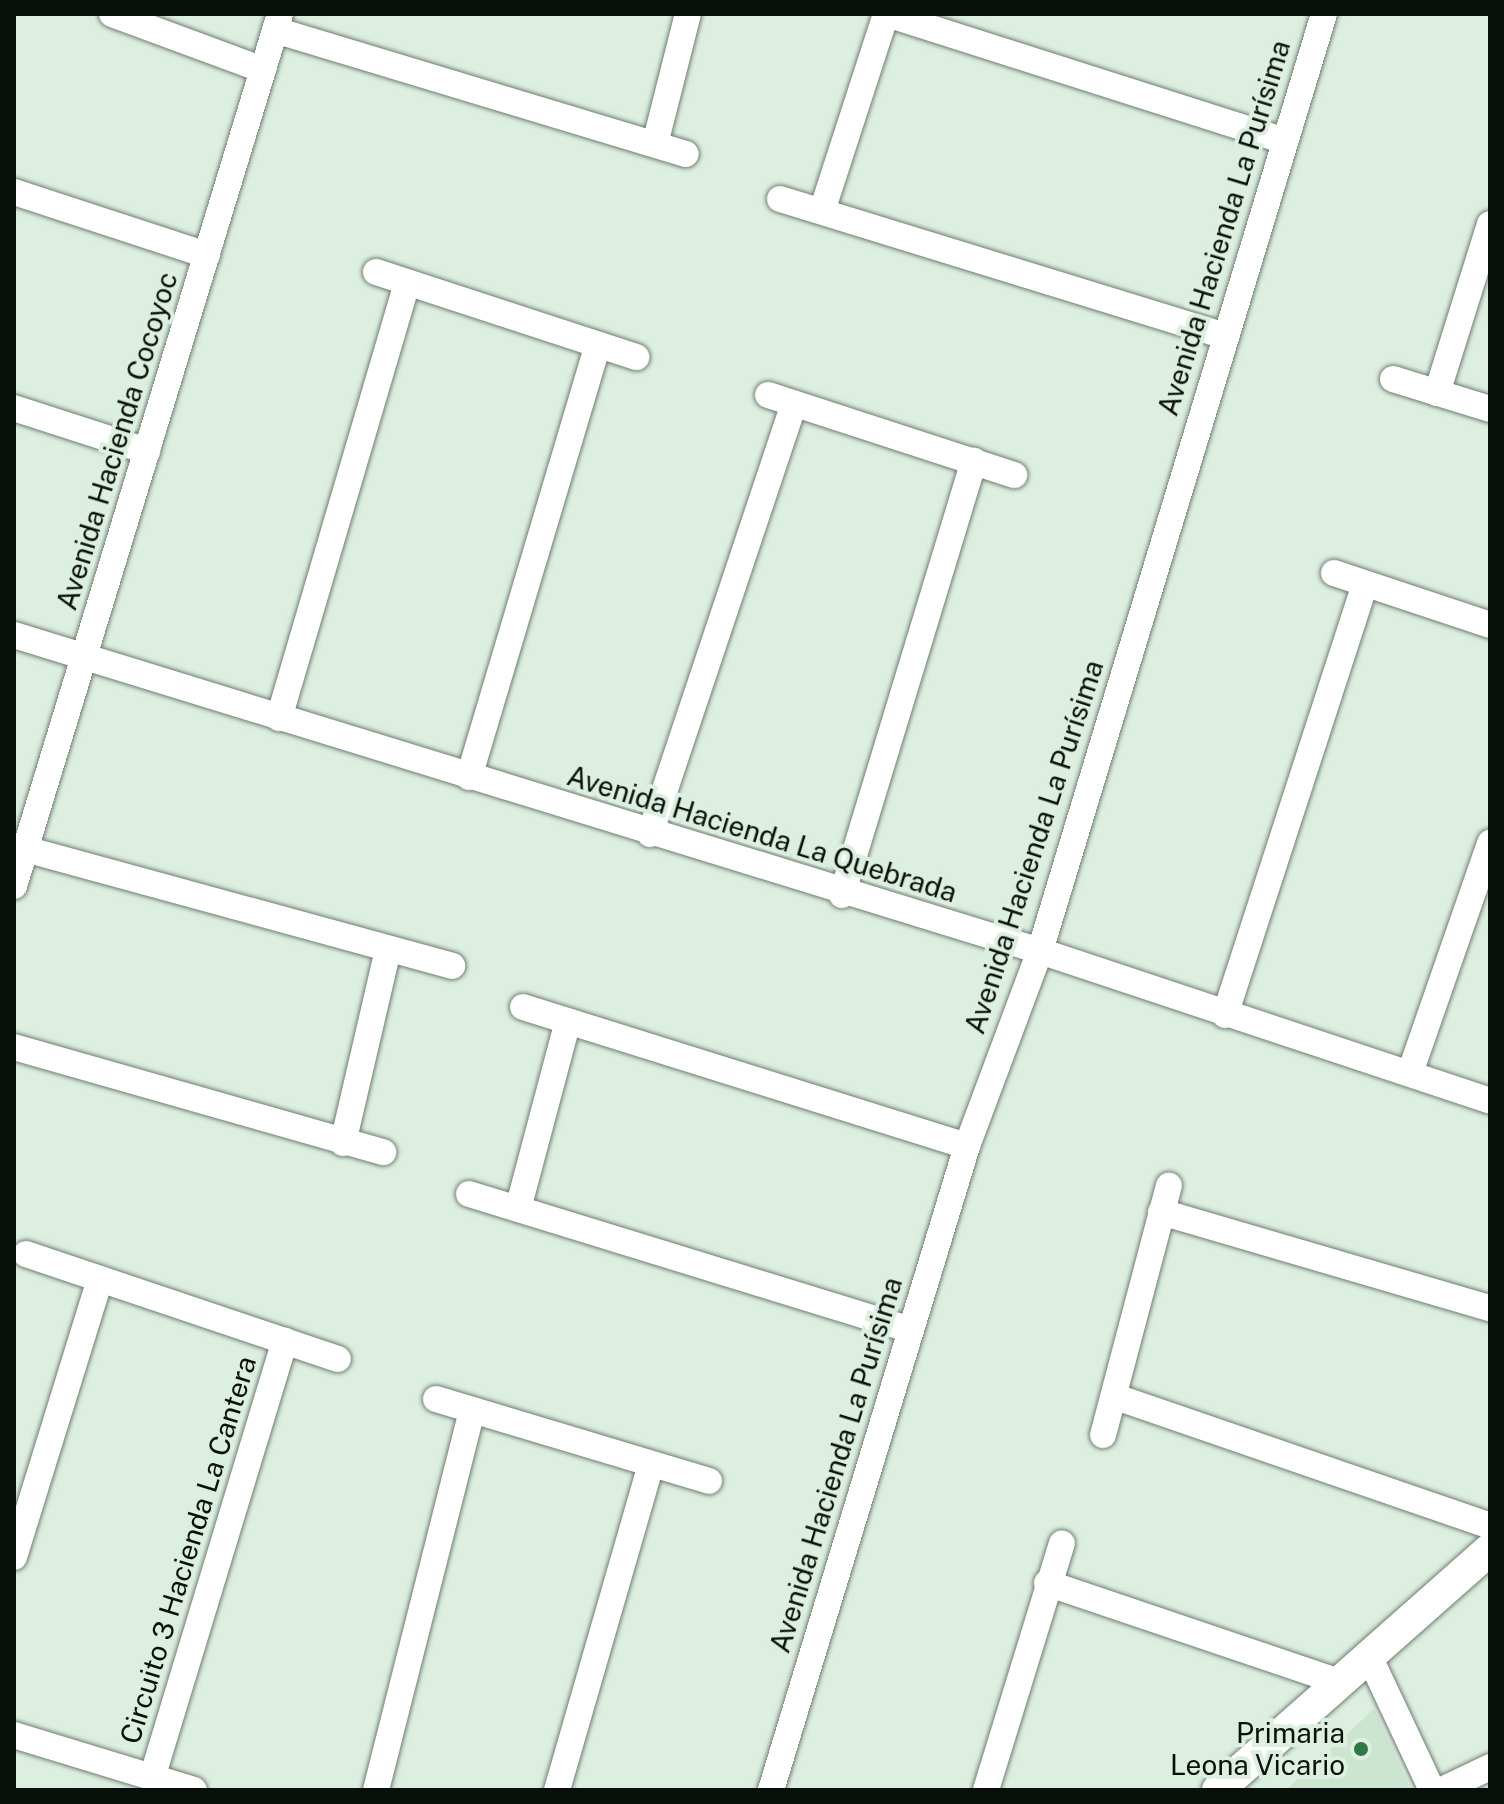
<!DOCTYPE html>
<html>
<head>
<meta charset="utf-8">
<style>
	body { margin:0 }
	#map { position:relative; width:1504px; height:1804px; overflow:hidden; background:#ddefe0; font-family:"Public Sans",sans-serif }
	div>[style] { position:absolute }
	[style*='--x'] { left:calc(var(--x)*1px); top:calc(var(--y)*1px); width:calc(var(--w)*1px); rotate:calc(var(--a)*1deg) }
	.built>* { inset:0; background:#cce5d0 }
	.roads { filter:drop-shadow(0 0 2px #6e7e70) drop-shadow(0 0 2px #6e7e70) }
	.minor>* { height:26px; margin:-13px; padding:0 13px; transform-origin:13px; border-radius:13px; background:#fff }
	.tertiary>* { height:32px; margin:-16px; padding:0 16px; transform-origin:16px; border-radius:16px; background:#fff }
	.dots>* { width:22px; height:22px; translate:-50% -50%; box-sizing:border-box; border:4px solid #ddefe0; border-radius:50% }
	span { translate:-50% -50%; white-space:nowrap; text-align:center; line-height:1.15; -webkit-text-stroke:8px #ddefe0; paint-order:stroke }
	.street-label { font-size:28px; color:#090f0a }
	.poi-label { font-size:28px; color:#090f0a }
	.right { translate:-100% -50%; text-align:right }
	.frame { position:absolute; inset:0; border:16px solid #090f0a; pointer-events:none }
</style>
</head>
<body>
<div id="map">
	<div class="built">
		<i style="clip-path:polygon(1374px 1709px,1411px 1790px,1286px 1790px)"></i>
	</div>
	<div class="roads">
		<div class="minor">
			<i style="--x:112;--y:14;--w:161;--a:20.3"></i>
			<i style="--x:887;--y:14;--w:417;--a:17.7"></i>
			<i style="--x:275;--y:30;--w:429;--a:16.8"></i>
			<i style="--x:655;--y:144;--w:134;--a:-75.8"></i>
			<i style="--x:14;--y:192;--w:203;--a:18.1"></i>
			<i style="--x:780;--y:199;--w:463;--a:17.1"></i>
			<i style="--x:822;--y:211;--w:207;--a:-72"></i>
			<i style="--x:376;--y:272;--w:274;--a:18.1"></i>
			<i style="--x:1393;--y:379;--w:102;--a:17.2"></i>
			<i style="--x:1437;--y:393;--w:177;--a:-72.6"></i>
			<i style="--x:768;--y:395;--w:259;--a:18"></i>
			<i style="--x:14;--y:408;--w:140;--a:17.9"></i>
			<i style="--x:1334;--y:573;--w:164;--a:18.4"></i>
			<i style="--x:14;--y:635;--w:1074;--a:17.12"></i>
			<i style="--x:1040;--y:951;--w:474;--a:18.4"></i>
			<i style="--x:279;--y:718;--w:453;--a:-73.6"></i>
			<i style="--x:469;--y:777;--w:451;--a:-73.4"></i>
			<i style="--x:650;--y:834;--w:453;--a:-71.5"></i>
			<i style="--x:25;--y:849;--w:443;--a:15.3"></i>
			<i style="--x:14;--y:886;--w:912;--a:-73.04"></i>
			<i style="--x:842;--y:895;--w:454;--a:-73.1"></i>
			<i style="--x:523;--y:1007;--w:465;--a:17.4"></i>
			<i style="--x:1225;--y:1015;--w:452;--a:-72"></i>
			<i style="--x:14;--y:1047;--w:384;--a:15.9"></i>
			<i style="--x:1410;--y:1073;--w:244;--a:-70.8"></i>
			<i style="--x:343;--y:1143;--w:198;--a:-76.9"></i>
			<i style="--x:469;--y:1194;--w:461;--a:17.1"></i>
			<i style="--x:519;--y:1205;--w:190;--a:-75.1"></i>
			<i style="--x:1161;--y:1212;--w:343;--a:16.3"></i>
			<i style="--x:26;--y:1254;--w:329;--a:18.6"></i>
			<i style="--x:1116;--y:1397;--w:396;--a:19"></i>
			<i style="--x:436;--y:1399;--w:285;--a:16.7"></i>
			<i style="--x:1103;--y:1435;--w:258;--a:-75.2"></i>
			<i style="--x:14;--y:1557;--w:291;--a:-72.8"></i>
			<i style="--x:1047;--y:1583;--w:309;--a:18.7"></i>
			<i style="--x:1369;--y:1656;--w:148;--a:64.8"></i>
			<i style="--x:14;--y:1735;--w:188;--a:17"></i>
			<i style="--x:152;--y:1778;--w:457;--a:-73.1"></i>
			<i style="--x:376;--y:1790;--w:392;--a:-75.8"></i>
			<i style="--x:557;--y:1790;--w:339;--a:-73.9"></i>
			<i style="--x:771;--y:1790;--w:673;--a:-73.07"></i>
			<i style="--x:967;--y:1146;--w:208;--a:-69.5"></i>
			<i style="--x:1040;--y:951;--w:979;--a:-73.14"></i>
			<i style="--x:986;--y:1790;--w:258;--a:-72.9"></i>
			<i style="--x:1442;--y:1790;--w:53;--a:-25.6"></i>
		</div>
		<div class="tertiary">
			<i style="--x:1218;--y:1790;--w:363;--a:-41.5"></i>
		</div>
	</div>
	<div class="dots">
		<i style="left:1361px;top:1749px;background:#307845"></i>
	</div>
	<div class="street-label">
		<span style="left:1224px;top:228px;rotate:-73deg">Avenida Hacienda La Purísima</span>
		<span style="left:117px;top:441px;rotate:-73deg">Avenida Hacienda Cocoyoc</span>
		<span style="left:762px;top:834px;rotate:17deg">Avenida Hacienda La Quebrada</span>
		<span style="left:1034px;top:847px;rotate:-72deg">Avenida Hacienda La Purísima</span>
		<span style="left:836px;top:1465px;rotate:-73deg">Avenida Hacienda La Purísima</span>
		<span style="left:188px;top:1550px;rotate:-73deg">Circuito 3 Hacienda La Cantera</span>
	</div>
	<div class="poi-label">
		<span class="right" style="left:1345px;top:1749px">Primaria<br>Leona Vicario</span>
	</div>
	<div class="frame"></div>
</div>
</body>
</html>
